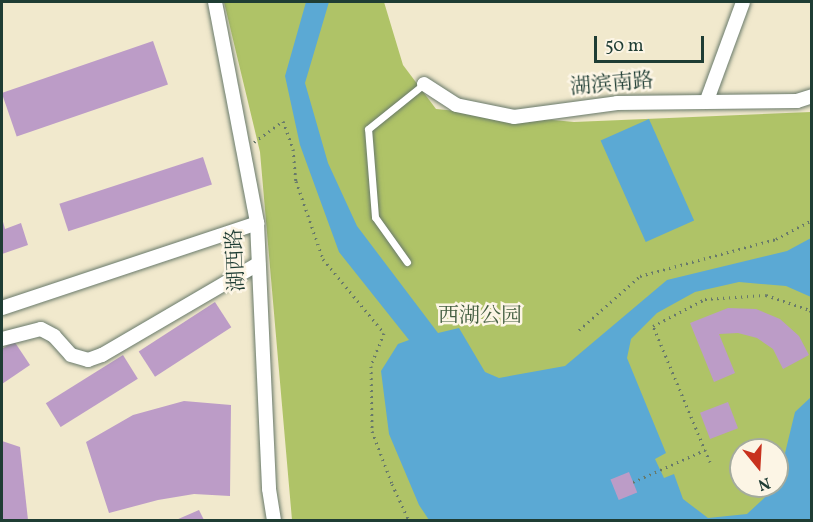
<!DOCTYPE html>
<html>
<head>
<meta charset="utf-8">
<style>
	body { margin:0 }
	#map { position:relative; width:813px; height:522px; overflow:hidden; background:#f1e9cd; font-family:Vollkorn,"Noto Serif SC",serif }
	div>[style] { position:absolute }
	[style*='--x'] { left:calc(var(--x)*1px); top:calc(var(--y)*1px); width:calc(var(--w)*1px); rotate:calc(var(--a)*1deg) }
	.green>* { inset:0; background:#afc367 }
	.water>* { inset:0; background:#5ba9d4; transform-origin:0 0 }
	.building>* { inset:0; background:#bc9cc7; transform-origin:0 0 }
	.path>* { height:3px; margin-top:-1.5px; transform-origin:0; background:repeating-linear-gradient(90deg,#68796a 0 1.5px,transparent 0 6px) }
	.roads { filter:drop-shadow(0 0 2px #68796a) drop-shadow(0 0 2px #68796a) }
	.service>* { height:7px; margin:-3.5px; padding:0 3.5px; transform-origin:3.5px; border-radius:3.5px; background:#fff }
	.minor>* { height:14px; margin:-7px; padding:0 7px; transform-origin:7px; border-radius:7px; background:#fff }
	span { translate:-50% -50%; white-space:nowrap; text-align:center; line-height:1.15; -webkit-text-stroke:5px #fcf5e5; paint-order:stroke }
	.street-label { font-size:21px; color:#1f3d34 }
	.park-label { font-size:21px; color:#435e41 }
	.frame { position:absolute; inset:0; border:3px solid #1f3d34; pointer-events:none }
	.north { position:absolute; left:729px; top:438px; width:60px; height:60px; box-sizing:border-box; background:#fcf5e5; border:2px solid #a4ab9e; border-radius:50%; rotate:162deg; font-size:16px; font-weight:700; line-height:24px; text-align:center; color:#1f3d34 }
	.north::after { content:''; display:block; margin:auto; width:21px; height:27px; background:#c8321e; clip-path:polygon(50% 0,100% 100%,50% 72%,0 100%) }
	.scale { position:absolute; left:594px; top:36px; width:110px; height:27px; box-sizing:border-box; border:3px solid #1f3d34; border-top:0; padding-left:8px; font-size:18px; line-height:21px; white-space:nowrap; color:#1f3d34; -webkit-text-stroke:4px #fcf5e5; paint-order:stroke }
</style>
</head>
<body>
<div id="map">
	<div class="green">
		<i style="clip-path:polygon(evenodd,224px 2px,384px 2px,403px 65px,436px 109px,574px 122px,811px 112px,811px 520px,292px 520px,260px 152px,224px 2px,741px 450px,777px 450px,777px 486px,741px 486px,741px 450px)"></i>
	</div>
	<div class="water">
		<i style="clip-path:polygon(306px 2px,329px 2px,305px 83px,328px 163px,357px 226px,438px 333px,459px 328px,485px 372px,499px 378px,565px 366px,667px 280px,787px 251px,811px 238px,811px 297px,786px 286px,739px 282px,695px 292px,657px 313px,631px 339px,627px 358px,666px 453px,655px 459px,664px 478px,674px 474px,683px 499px,708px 518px,747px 514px,777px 486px,795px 412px,811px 397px,811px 520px,429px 520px,419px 505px,389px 434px,381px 371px,398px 344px,409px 340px,339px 252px,300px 145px,285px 76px)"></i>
		<i style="left:649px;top:119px;width:111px;height:53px;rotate:66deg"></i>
	</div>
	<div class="building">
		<i style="left:153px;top:41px;width:46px;height:160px;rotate:71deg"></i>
		<i style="left:203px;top:157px;width:29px;height:151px;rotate:72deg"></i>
		<i style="clip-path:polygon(2px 218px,5px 229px,21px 223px,28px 245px,2px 254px)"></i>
		<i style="left:215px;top:302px;width:30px;height:91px;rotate:57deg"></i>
		<i style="clip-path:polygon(728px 308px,756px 309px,780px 319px,799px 336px,809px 355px,783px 369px,773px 349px,757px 338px,738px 333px,719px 334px,735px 373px,714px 382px,690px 323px)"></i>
		<i style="clip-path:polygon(14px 341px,30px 365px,2px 384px,2px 349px)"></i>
		<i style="left:123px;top:355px;width:28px;height:91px;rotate:58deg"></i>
		<i style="clip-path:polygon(184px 401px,231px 405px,230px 496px,194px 494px,158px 500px,109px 513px,86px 442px,133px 415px)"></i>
		<i style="left:728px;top:402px;width:28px;height:30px;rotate:69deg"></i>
		<i style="clip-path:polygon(2px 441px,20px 447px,28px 520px,2px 520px)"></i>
		<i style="left:629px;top:472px;width:22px;height:20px;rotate:68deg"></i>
		<i style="clip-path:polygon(199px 510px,204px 520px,176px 520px)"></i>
	</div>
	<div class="path">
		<i style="--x:254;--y:142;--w:36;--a:-36"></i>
		<i style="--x:283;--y:121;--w:30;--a:70"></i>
		<i style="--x:293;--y:149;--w:32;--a:85"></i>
		<i style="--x:296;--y:181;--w:83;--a:70.9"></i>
		<i style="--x:323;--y:259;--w:96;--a:50.5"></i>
		<i style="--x:384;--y:333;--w:35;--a:112"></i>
		<i style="--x:371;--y:366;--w:65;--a:89.1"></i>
		<i style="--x:372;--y:431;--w:57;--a:69.3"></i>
		<i style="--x:392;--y:484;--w:40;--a:65"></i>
		<i style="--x:579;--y:330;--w:81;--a:-41.5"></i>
		<i style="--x:640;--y:276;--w:141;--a:-15.2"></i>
		<i style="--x:776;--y:239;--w:41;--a:-27.8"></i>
		<i style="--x:710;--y:462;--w:147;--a:-112.7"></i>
		<i style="--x:653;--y:326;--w:59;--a:-27.4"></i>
		<i style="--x:705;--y:299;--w:61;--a:-3.8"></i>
		<i style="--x:766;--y:295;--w:46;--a:18.8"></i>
		<i style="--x:810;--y:310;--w:4;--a:56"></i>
		<i style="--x:633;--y:482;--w:79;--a:-24"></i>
	</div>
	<div class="roads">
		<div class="service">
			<i style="--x:407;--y:262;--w:55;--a:-125.4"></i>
			<i style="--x:375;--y:217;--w:88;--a:-94.5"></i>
			<i style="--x:368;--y:129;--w:72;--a:-38.8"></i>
		</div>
		<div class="minor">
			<i style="--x:215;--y:2;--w:225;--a:79.2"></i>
			<i style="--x:257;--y:223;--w:266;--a:87.4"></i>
			<i style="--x:269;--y:489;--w:31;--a:81"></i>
			<i style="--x:424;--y:84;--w:38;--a:33"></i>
			<i style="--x:456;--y:105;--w:59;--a:11.7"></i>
			<i style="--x:514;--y:117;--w:104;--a:-7.7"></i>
			<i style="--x:617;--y:103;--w:180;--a:-0.6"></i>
			<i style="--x:797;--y:101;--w:16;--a:-18"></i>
			<i style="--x:707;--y:100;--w:104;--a:-69.8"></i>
			<i style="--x:2;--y:308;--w:269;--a:-18.4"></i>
			<i style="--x:2;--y:339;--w:40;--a:-14.4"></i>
			<i style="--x:41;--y:329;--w:15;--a:28"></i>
			<i style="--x:54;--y:336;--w:25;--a:48"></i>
			<i style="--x:71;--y:355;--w:18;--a:16"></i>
			<i style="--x:88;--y:360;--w:15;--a:-20"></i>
			<i style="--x:102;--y:355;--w:181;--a:-30.3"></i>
		</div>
	</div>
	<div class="street-label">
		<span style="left:612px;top:85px;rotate:-5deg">湖滨南路</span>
		<span style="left:237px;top:260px;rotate:-93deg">湖西路</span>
	</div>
	<div class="park-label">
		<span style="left:480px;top:317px">西湖公园</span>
	</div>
	<div class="frame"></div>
	<div class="north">N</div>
	<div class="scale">50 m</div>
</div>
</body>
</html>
